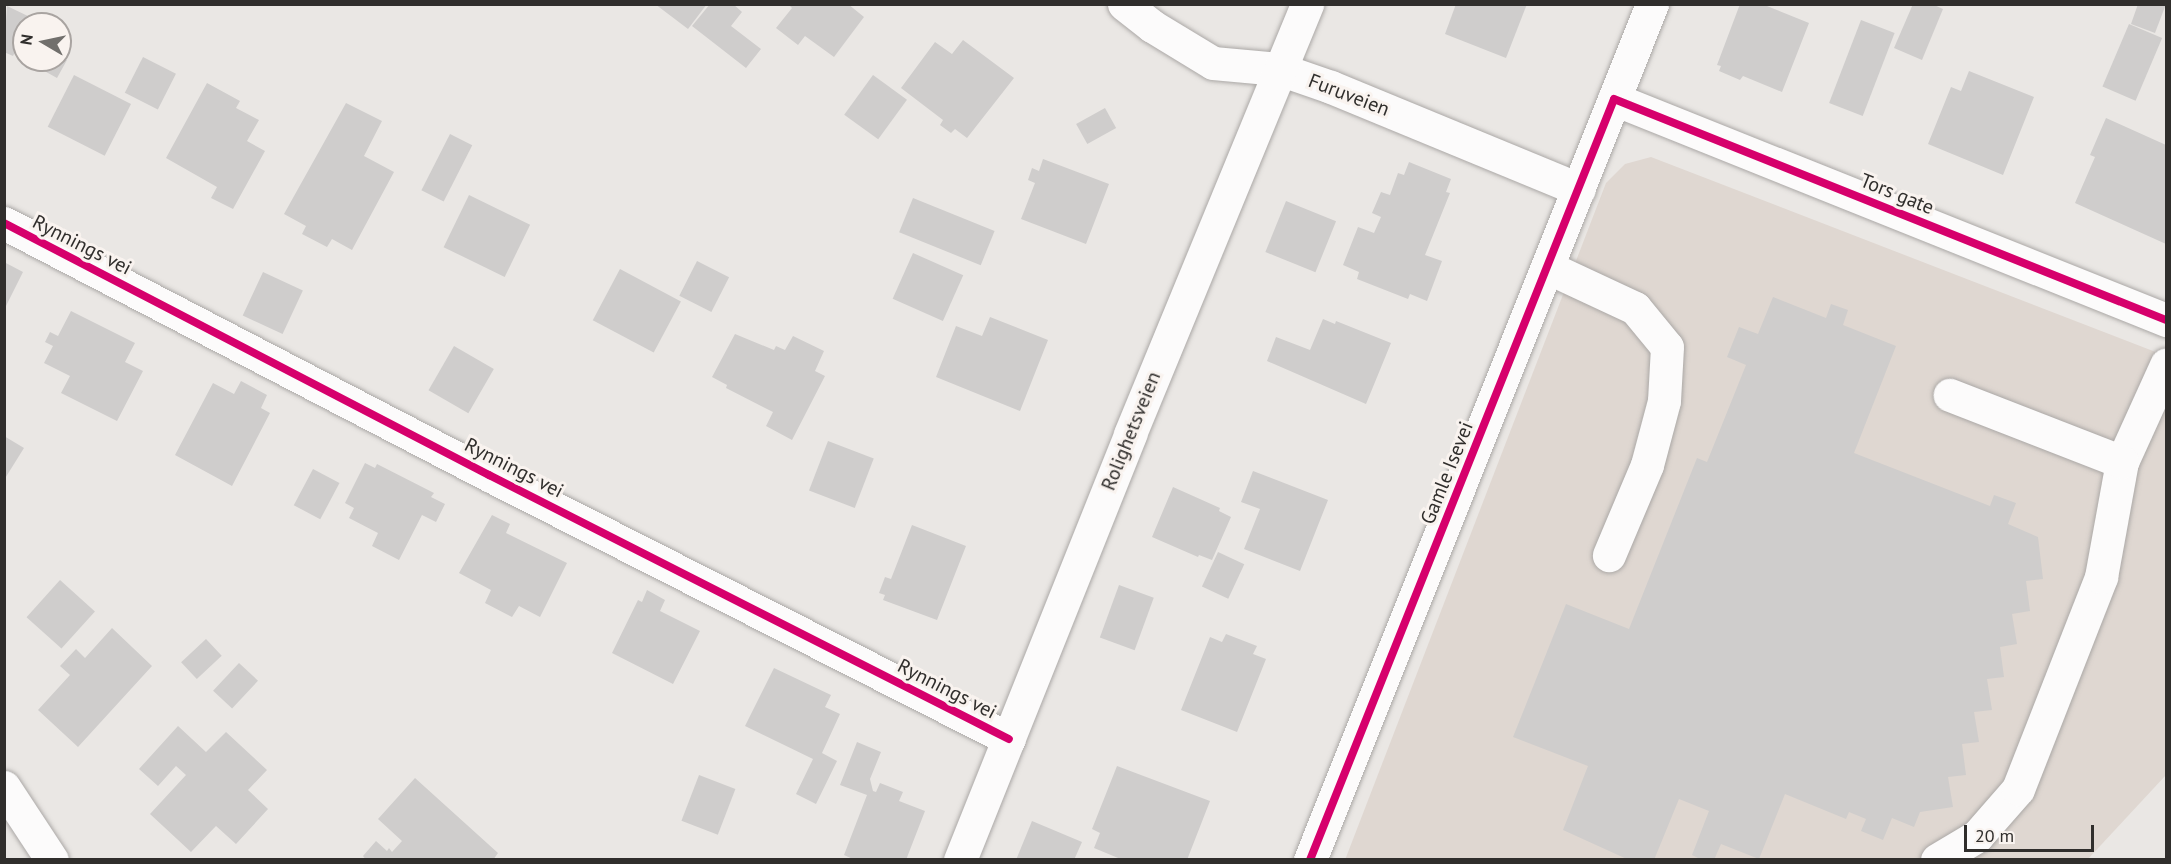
<!DOCTYPE html>
<html>
<head>
<meta charset="utf-8">
<style>
	body { margin:0 }
	#map { position:relative; width:2171px; height:864px; overflow:hidden; background:#eae7e4; font-family:"PT Sans",sans-serif }
	div>[style] { position:absolute }
	[style*='--x'] { left:calc(var(--x)*1px); top:calc(var(--y)*1px); width:calc(var(--w)*1px); rotate:calc(var(--a)*1deg) }
	.built>* { inset:0; background:#dfd7d1 }
	.building>* { inset:0; background:#cfcdcc; transform-origin:0 0 }
	.roads { filter:drop-shadow(0 0 2px #aba8a6) drop-shadow(0 0 2px #aba8a6) }
	.minor>* { height:33px; margin:-16.5px; padding:0 16.5px; transform-origin:16.5px; border-radius:16.5px; background:#fcfbfb }
	.cycleway>* { height:8px; margin:-4px; padding:0 4px; transform-origin:4px; border-radius:4px; background:#d6006c }
	span { translate:-50% -50%; white-space:nowrap; text-align:center; line-height:1.15; -webkit-text-stroke:6px #f9f3ef; paint-order:stroke }
	.street-label { font-size:20px; color:#302e2c }
	.frame { position:absolute; inset:0; border:6px solid #302e2c; pointer-events:none }
	.north { position:absolute; left:12px; top:12px; width:60px; height:60px; box-sizing:border-box; background:#f9f3ef; border:2px solid #a9a4a1; border-radius:50%; rotate:279deg; font-size:16px; font-weight:700; line-height:24px; text-align:center; color:#302e2c }
	.north::after { content:''; display:block; margin:auto; width:21px; height:27px; background:#716f6c; clip-path:polygon(50% 0,100% 100%,50% 72%,0 100%) }
	.scale { position:absolute; left:1964px; top:825px; width:130px; height:27px; box-sizing:border-box; border:3px solid #302e2c; border-top:0; padding-left:8px; font-size:18px; line-height:21px; white-space:nowrap; color:#302e2c; -webkit-text-stroke:4px #f9f3ef; paint-order:stroke }
</style>
</head>
<body>
<div id="map">
	<div class="built">
		<i style="clip-path:polygon(1651px 157px,2166px 356px,2166px 775px,2088px 859px,1345px 860px,1606px 183px,1625px 164px)"></i>
	</div>
	<div class="building">
		<i style="clip-path:polygon(655px 4px,707px 4px,688px 29px)"></i>
		<i style="clip-path:polygon(710px 4px,733px 4px,742px 12px,731px 26px,761px 49px,746px 68px,692px 26px)"></i>
		<i style="clip-path:polygon(788px 4px,848px 4px,864px 17px,834px 57px,805px 36px,798px 45px,776px 28px,792px 8px)"></i>
		<i style="clip-path:polygon(1456px 4px,1527px 4px,1506px 58px,1445px 34px)"></i>
		<i style="clip-path:polygon(1740px 4px,1762px 4px,1809px 23px,1782px 92px,1743px 76px,1740px 80px,1719px 71px,1721px 66px,1717px 65px)"></i>
		<i style="clip-path:polygon(1913px 4px,1932px 4px,1943px 9px,1922px 60px,1894px 48px)"></i>
		<i style="clip-path:polygon(2138px 4px,2166px 4px,2155px 33px,2131px 24px)"></i>
		<i style="clip-path:polygon(7px 6px,32px 18px,29px 24px,24px 24px,24px 34px,13px 56px,4px 52px)"></i>
		<i style="left:1861px;top:20px;width:36px;height:89px;rotate:21deg"></i>
		<i style="left:2129px;top:24px;width:36px;height:68px;rotate:23deg"></i>
		<i style="clip-path:polygon(963px 40px,1014px 78px,967px 138px,955px 129px,951px 133px,940px 125px,943px 120px,901px 88px,935px 42px,952px 54px)"></i>
		<i style="clip-path:polygon(60px 56px,67px 60px,57px 78px,30px 63px,32px 60px,60px 60px)"></i>
		<i style="left:143px;top:57px;width:37px;height:40px;rotate:27deg"></i>
		<i style="clip-path:polygon(1969px 71px,2034px 97px,2003px 175px,1928px 144px,1951px 87px,1961px 91px)"></i>
		<i style="left:74px;top:75px;width:64px;height:58px;rotate:27deg"></i>
		<i style="left:873px;top:75px;width:42px;height:49px;rotate:36deg"></i>
		<i style="clip-path:polygon(207px 83px,240px 101px,236px 108px,259px 120px,247px 141px,265px 151px,233px 209px,211px 198px,217px 187px,166px 158px)"></i>
		<i style="clip-path:polygon(346px 103px,382px 121px,364px 156px,394px 172px,352px 250px,332px 239px,327px 247px,302px 234px,306px 226px,284px 214px)"></i>
		<i style="left:1105px;top:108px;width:23px;height:33px;rotate:61deg"></i>
		<i style="clip-path:polygon(2106px 118px,2166px 145px,2166px 244px,2075px 203px,2095px 157px,2090px 155px)"></i>
		<i style="left:450px;top:134px;width:25px;height:63px;rotate:27deg"></i>
		<i style="clip-path:polygon(1043px 159px,1109px 184px,1086px 244px,1021px 219px,1035px 183px,1028px 180px,1032px 168px,1039px 171px)"></i>
		<i style="clip-path:polygon(1409px 162px,1451px 179px,1446px 192px,1450px 193px,1425px 255px,1442px 261px,1427px 301px,1410px 294px,1408px 299px,1357px 279px,1359px 272px,1343px 265px,1358px 227px,1374px 233px,1381px 217px,1372px 213px,1381px 192px,1390px 195px,1398px 173px,1404px 175px)"></i>
		<i style="left:469px;top:195px;width:68px;height:58px;rotate:26deg"></i>
		<i style="left:913px;top:198px;width:88px;height:37px;rotate:22deg"></i>
		<i style="left:1286px;top:201px;width:54px;height:55px;rotate:22deg"></i>
		<i style="left:913px;top:253px;width:55px;height:50px;rotate:24deg"></i>
		<i style="left:697px;top:261px;width:36px;height:39px;rotate:27deg"></i>
		<i style="clip-path:polygon(4px 262px,23px 272px,4px 310px)"></i>
		<i style="left:620px;top:269px;width:69px;height:58px;rotate:28deg"></i>
		<i style="left:263px;top:272px;width:44px;height:48px;rotate:25deg"></i>
		<i style="clip-path:polygon(1773px 297px,1826px 318px,1831px 304px,1848px 310px,1843px 325px,1896px 346px,1854px 453px,1990px 506px,1994px 495px,2016px 503px,2008px 524px,2038px 537px,2043px 579px,2026px 581px,2030px 611px,2012px 614px,2017px 644px,2000px 647px,2004px 677px,1987px 679px,1992px 710px,1974px 712px,1979px 742px,1962px 744px,1966px 775px,1948px 777px,1953px 807px,1920px 812px,1914px 827px,1892px 818px,1883px 840px,1861px 831px,1866px 819px,1849px 812px,1846px 819px,1785px 794px,1759px 859px,1721px 844px,1714px 860px,1702px 860px,1692px 855px,1709px 811px,1679px 799px,1654px 860px,1629px 860px,1563px 830px,1588px 766px,1513px 737px,1566px 604px,1629px 629px,1697px 458px,1707px 462px,1746px 365px,1727px 357px,1739px 327px,1758px 334px)"></i>
		<i style="clip-path:polygon(71px 311px,135px 343px,125px 362px,143px 371px,117px 421px,61px 393px,70px 376px,44px 363px,53px 346px,45px 342px,50px 332px,58px 336px)"></i>
		<i style="clip-path:polygon(990px 317px,1048px 340px,1020px 411px,936px 377px,956px 326px,982px 336px)"></i>
		<i style="clip-path:polygon(1323px 319px,1335px 324px,1336px 321px,1391px 343px,1366px 404px,1267px 361px,1276px 337px,1310px 350px)"></i>
		<i style="clip-path:polygon(735px 334px,774px 350px,776px 346px,785px 350px,793px 336px,824px 351px,815px 371px,825px 376px,792px 440px,766px 426px,773px 412px,726px 388px,727px 385px,712px 377px)"></i>
		<i style="left:454px;top:346px;width:46px;height:51px;rotate:30deg"></i>
		<i style="clip-path:polygon(241px 381px,267px 395px,261px 408px,270px 413px,232px 486px,175px 455px,213px 383px,234px 394px)"></i>
		<i style="clip-path:polygon(4px 436px,24px 448px,4px 480px)"></i>
		<i style="left:828px;top:441px;width:49px;height:53px;rotate:21deg"></i>
		<i style="clip-path:polygon(365px 463px,375px 468px,377px 464px,434px 493px,431px 497px,445px 504px,436px 522px,422px 515px,399px 560px,372px 546px,378px 533px,349px 518px,354px 508px,345px 503px)"></i>
		<i style="left:313px;top:469px;width:30px;height:41px;rotate:28deg"></i>
		<i style="clip-path:polygon(1253px 471px,1328px 500px,1300px 571px,1244px 549px,1260px 509px,1241px 502px)"></i>
		<i style="clip-path:polygon(1173px 487px,1220px 508px,1219px 511px,1231px 517px,1212px 560px,1199px 555px,1198px 557px,1152px 537px)"></i>
		<i style="clip-path:polygon(492px 515px,510px 524px,506px 533px,567px 563px,540px 617px,519px 606px,512px 617px,485px 603px,491px 590px,459px 573px)"></i>
		<i style="clip-path:polygon(912px 525px,966px 546px,937px 620px,883px 600px,885px 595px,879px 593px,885px 577px,891px 579px)"></i>
		<i style="left:1218px;top:552px;width:29px;height:38px;rotate:25deg"></i>
		<i style="left:60px;top:580px;width:47px;height:50px;rotate:42deg"></i>
		<i style="left:1119px;top:585px;width:37px;height:56px;rotate:20deg"></i>
		<i style="clip-path:polygon(647px 590px,665px 600px,660px 611px,700px 631px,673px 684px,612px 653px,638px 600px,642px 602px)"></i>
		<i style="clip-path:polygon(112px 628px,152px 666px,78px 747px,38px 710px,70px 675px,60px 666px,76px 649px,85px 658px)"></i>
		<i style="clip-path:polygon(1226px 634px,1257px 646px,1253px 654px,1266px 659px,1237px 732px,1181px 710px,1210px 637px,1222px 642px)"></i>
		<i style="left:206px;top:639px;width:23px;height:34px;rotate:47deg"></i>
		<i style="left:239px;top:663px;width:26px;height:38px;rotate:43deg"></i>
		<i style="clip-path:polygon(774px 668px,831px 695px,825px 707px,840px 714px,822px 753px,837px 761px,816px 804px,796px 794px,813px 759px,745px 726px)"></i>
		<i style="clip-path:polygon(178px 726px,206px 752px,226px 732px,267px 770px,248px 790px,268px 809px,236px 844px,216px 826px,191px 852px,150px 814px,186px 775px,176px 766px,158px 786px,139px 769px)"></i>
		<i style="clip-path:polygon(857px 742px,881px 752px,870px 779px,873px 791px,876px 792px,880px 783px,903px 792px,899px 801px,925px 811px,906px 860px,855px 860px,844px 855px,867px 795px,840px 785px)"></i>
		<i style="clip-path:polygon(1117px 766px,1210px 801px,1187px 860px,1123px 860px,1094px 848px,1100px 833px,1092px 829px)"></i>
		<i style="left:699px;top:775px;width:39px;height:49px;rotate:21deg"></i>
		<i style="clip-path:polygon(415px 778px,498px 853px,493px 860px,366px 860px,363px 856px,376px 841px,387px 851px,389px 848px,392px 852px,402px 841px,378px 819px)"></i>
		<i style="clip-path:polygon(1032px 821px,1082px 842px,1074px 860px,1016px 860px)"></i>
	</div>
	<div class="roads">
		<div class="minor">
			<i style="--x:1124;--y:4;--w:36;--a:38"></i>
			<i style="--x:1152;--y:26;--w:71;--a:31.2"></i>
			<i style="--x:1213;--y:63;--w:66;--a:5.2"></i>
			<i style="--x:1279;--y:69;--w:55;--a:19.1"></i>
			<i style="--x:1331;--y:87;--w:268;--a:22.4"></i>
			<i style="--x:1614;--y:99;--w:595;--a:21.82"></i>
			<i style="--x:4;--y:223;--w:547;--a:27.46"></i>
			<i style="--x:489;--y:475;--w:583;--a:26.92"></i>
			<i style="--x:1547;--y:267;--w:97;--a:25"></i>
			<i style="--x:1635;--y:308;--w:50;--a:50.6"></i>
			<i style="--x:1667;--y:347;--w:54;--a:93.2"></i>
			<i style="--x:1664;--y:401;--w:66;--a:104.9"></i>
			<i style="--x:1647;--y:465;--w:98;--a:112.9"></i>
			<i style="--x:2122;--y:462;--w:107;--a:-65.6"></i>
			<i style="--x:4;--y:787;--w:87;--a:56.7"></i>
			<i style="--x:960;--y:860;--w:459;--a:-68.2"></i>
			<i style="--x:1130;--y:434;--w:465;--a:-67.6"></i>
			<i style="--x:1310;--y:860;--w:922;--a:-68.22"></i>
			<i style="--x:1937;--y:860;--w:47;--a:-31"></i>
			<i style="--x:1977;--y:836;--w:62;--a:-48.9"></i>
			<i style="--x:2018;--y:789;--w:228;--a:-68.6"></i>
			<i style="--x:2101;--y:577;--w:117;--a:-79.7"></i>
			<i style="--x:2122;--y:462;--w:185;--a:-158.7"></i>
		</div>
	</div>
	<div class="cycleway">
		<i style="--x:4;--y:223;--w:547;--a:27.46"></i>
		<i style="--x:489;--y:475;--w:583;--a:26.92"></i>
		<i style="--x:1310;--y:860;--w:819;--a:-68.22"></i>
		<i style="--x:1614;--y:99;--w:595;--a:21.82"></i>
	</div>
	<div class="street-label">
		<span style="left:1349px;top:95px;rotate:21deg">Furuveien</span>
		<span style="left:1897px;top:194px;rotate:22deg">Tors gate</span>
		<span style="left:82px;top:245px;rotate:27deg">Rynnings vei</span>
		<span style="left:1131px;top:431px;rotate:-68deg">Rolighetsveien</span>
		<span style="left:514px;top:468px;rotate:27deg">Rynnings vei</span>
		<span style="left:1447px;top:473px;rotate:-68deg">Gamle Isevei</span>
		<span style="left:947px;top:689px;rotate:27deg">Rynnings vei</span>
	</div>
	<div class="frame"></div>
	<div class="north">N</div>
	<div class="scale">20 m</div>
</div>
</body>
</html>
